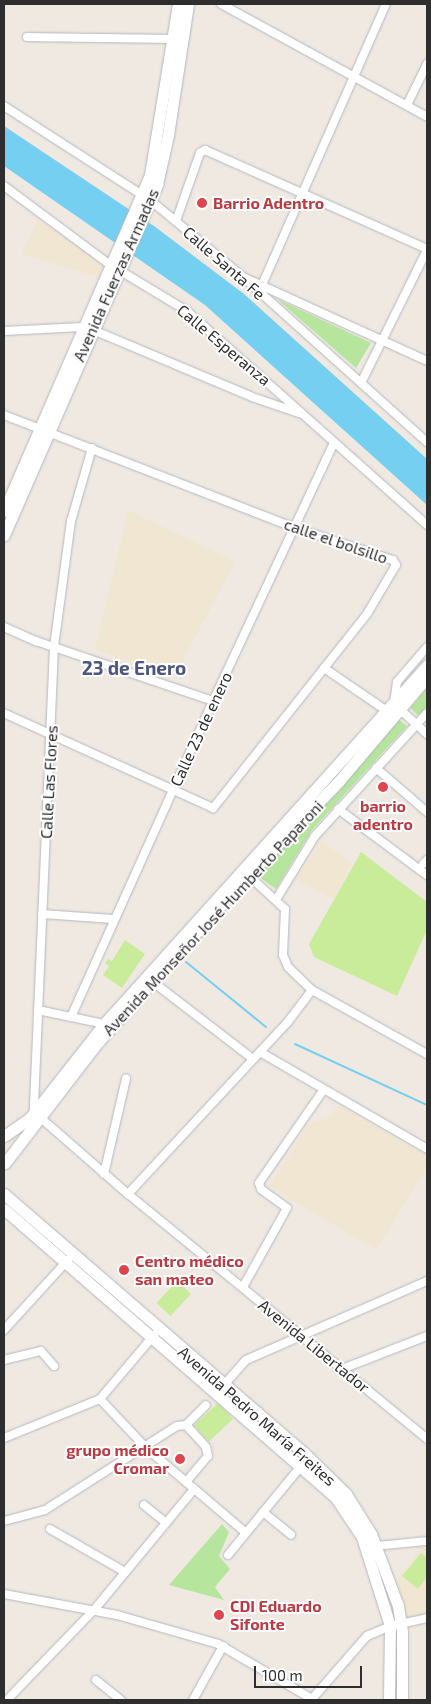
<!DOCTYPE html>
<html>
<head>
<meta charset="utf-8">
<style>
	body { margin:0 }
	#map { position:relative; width:431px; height:1704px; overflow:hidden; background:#efe9e1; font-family:"Exo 2",sans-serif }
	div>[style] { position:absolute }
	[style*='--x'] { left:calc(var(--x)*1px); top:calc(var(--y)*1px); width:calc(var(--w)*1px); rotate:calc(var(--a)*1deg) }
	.education>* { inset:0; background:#f0e6d1 }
	.green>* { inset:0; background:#b6e59e }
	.pitch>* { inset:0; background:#c9ec9a; transform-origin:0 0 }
	.water>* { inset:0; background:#75cff0 }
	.stream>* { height:2px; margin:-1px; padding:0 1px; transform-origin:1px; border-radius:1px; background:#75cff0 }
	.roads { filter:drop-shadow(0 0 1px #b4b7c1) drop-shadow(0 0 1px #b4b7c1) }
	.street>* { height:8px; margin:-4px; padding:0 4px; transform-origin:4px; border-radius:4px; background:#fff }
	.secondary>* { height:11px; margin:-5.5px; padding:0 5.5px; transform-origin:5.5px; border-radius:5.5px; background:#fff }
	.dots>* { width:14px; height:14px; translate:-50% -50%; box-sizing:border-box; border:2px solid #fff; border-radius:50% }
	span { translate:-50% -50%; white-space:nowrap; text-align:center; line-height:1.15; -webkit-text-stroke:4px #fff; paint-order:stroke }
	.health-label { font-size:16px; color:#be3a42; font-weight:700 }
	.left { translate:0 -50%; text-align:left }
	.right { translate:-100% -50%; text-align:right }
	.street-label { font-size:16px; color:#2e2e2e }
	.quarter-label { font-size:19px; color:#4d5680; font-weight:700 }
	.frame { position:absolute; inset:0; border:5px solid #2e2e2e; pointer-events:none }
	.scale { position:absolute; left:254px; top:1666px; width:108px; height:22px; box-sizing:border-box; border:2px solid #2e2e2e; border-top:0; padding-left:6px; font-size:15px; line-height:18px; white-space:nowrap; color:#2e2e2e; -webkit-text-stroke:4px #fff; paint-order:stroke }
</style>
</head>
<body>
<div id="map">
	<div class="education">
		<i style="clip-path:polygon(39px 219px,104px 264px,99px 277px,21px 254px)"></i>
		<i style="clip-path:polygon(128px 510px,235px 562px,174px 677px,95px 650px)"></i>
		<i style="clip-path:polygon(322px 841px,352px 863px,334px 899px,296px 879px)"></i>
		<i style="clip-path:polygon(339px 1105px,427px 1156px,427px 1167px,376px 1250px,269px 1186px,310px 1123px,328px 1118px)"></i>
		<i style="clip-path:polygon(422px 1547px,427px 1547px,427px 1613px,405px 1620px,397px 1579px)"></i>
	</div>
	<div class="green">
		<i style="clip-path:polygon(277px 299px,371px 343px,356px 368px)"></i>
		<i style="clip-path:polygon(427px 688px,427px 706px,419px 716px,410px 708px)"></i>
		<i style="clip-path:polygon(399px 720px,407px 726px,312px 830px,276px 889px,256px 875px,337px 793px)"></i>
		<i style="clip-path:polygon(222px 1524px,229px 1532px,219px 1556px,230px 1569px,215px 1587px,224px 1600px,169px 1585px)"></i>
	</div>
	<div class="pitch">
		<i style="clip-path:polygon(361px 852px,427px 902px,427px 930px,397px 996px,314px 957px,309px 944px)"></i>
		<i style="clip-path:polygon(125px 940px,145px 954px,122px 988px,103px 975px,109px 966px,105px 963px,108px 959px,112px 961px)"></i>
		<i style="left:177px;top:1281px;width:19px;height:30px;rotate:43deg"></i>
		<i style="left:218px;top:1403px;width:22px;height:33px;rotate:47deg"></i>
		<i style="clip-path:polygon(421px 1553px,427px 1558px,427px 1577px,418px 1589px,402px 1576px)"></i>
	</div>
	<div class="water">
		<i style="clip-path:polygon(4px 126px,154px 226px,244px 294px,427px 459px,427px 505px,205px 305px,4px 166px)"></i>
	</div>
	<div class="stream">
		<i style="--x:186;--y:962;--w:103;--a:39.1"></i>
		<i style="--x:295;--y:1044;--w:145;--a:24.8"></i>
	</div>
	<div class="roads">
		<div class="street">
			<i style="--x:221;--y:4;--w:235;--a:28.7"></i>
			<i style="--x:27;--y:37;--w:146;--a:0.8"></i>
			<i style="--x:407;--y:105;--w:46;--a:-64"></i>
			<i style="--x:4;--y:106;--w:174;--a:32.8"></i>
			<i style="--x:150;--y:200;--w:121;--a:39.6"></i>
			<i style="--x:243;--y:277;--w:247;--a:41.9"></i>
			<i style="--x:4;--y:186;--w:131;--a:36.6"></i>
			<i style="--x:109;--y:264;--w:91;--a:31.1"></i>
			<i style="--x:187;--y:311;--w:322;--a:41.7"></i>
			<i style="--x:176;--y:221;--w:72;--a:-70.6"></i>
			<i style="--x:200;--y:153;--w:6;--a:-31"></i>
			<i style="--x:205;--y:150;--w:243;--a:24"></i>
			<i style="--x:245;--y:278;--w:200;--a:24.5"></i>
			<i style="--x:262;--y:285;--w:307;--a:-66.2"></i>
			<i style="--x:4;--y:331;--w:78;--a:-2.9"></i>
			<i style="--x:82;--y:327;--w:11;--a:15"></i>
			<i style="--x:93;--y:330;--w:173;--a:22.8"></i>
			<i style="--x:252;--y:397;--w:50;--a:18.8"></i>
			<i style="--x:361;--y:383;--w:148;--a:-63.6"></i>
			<i style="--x:4;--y:415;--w:313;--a:21.2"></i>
			<i style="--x:296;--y:528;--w:102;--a:18.3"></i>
			<i style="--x:393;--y:560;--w:6;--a:59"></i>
			<i style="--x:396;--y:565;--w:57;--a:120.6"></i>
			<i style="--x:367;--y:614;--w:248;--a:128.4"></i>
			<i style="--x:213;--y:808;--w:230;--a:-155.6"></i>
			<i style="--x:92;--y:448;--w:76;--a:106"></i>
			<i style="--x:71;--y:521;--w:127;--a:97.7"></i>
			<i style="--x:54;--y:647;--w:465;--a:92.5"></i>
			<i style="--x:34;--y:1112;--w:125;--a:41.1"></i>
			<i style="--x:128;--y:1194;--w:387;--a:39.3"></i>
			<i style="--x:4;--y:627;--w:35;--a:24"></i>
			<i style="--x:36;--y:641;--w:187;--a:18.7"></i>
			<i style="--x:427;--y:647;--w:46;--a:130.6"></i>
			<i style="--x:397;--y:682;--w:22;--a:98"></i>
			<i style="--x:394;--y:704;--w:45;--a:42.3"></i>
			<i style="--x:324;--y:668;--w:76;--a:34.3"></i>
			<i style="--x:376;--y:768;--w:67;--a:40.8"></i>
			<i style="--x:338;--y:809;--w:111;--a:36.6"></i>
			<i style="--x:423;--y:864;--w:6;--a:-45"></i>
			<i style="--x:248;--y:875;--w:50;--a:42.6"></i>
			<i style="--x:285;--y:909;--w:46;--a:92.5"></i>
			<i style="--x:283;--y:955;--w:13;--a:67"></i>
			<i style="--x:288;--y:967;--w:33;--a:44"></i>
			<i style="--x:312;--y:990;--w:132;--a:29.1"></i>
			<i style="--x:277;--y:898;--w:73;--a:-58.5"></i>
			<i style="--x:315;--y:836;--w:166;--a:-47.7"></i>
			<i style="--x:42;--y:914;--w:71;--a:4"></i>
			<i style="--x:153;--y:982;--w:126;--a:37.6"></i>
			<i style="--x:38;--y:1010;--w:67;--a:12"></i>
			<i style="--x:71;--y:1017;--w:346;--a:-65.8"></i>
			<i style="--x:213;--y:701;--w:285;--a:-64.9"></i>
			<i style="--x:260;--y:1052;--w:193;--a:30.1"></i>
			<i style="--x:104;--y:1174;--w:98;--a:-77"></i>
			<i style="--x:128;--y:1194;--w:233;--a:-47.1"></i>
			<i style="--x:287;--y:1023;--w:41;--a:-52.9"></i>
			<i style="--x:243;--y:1287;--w:90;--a:-60.9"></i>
			<i style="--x:287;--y:1208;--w:32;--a:-144"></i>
			<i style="--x:261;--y:1189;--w:6;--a:-108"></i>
			<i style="--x:259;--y:1183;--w:114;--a:-55.3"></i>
			<i style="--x:4;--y:1330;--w:95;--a:-47.6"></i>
			<i style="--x:4;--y:1360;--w:38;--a:-14"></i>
			<i style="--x:41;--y:1351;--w:20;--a:49"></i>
			<i style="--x:342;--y:1369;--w:91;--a:-21.2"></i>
			<i style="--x:216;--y:1394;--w:45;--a:-48.6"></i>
			<i style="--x:246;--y:1360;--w:197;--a:-23.6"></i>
			<i style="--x:100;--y:1399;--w:66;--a:46.8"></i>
			<i style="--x:145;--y:1447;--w:131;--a:40.4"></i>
			<i style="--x:4;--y:1438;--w:104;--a:-22.1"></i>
			<i style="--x:100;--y:1399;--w:84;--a:-49.8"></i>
			<i style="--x:186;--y:1482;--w:34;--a:-50"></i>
			<i style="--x:208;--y:1456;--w:9;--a:-103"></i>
			<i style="--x:206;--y:1447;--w:30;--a:-132"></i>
			<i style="--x:144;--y:1505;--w:28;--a:39"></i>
			<i style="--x:263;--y:1512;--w:36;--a:39"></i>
			<i style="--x:4;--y:1521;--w:42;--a:-15"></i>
			<i style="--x:45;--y:1510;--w:156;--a:-32.5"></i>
			<i style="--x:177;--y:1426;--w:9;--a:-6"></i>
			<i style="--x:186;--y:1425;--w:28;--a:-45"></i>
			<i style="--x:50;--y:1529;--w:86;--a:29.8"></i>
			<i style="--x:376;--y:1546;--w:51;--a:-5.6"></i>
			<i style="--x:228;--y:1555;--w:115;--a:-50.6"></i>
			<i style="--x:4;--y:1594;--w:115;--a:10.5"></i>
			<i style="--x:117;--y:1615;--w:105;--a:16"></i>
			<i style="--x:218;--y:1644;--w:111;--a:30.3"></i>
			<i style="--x:96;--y:1680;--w:32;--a:39"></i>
			<i style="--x:312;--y:1699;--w:84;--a:-48.9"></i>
			<i style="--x:367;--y:1636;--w:25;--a:-23"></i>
			<i style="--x:390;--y:1626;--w:38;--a:-12"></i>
			<i style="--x:7;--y:1700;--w:125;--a:-46"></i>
			<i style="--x:94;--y:1610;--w:157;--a:-50.4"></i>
			<i style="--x:193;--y:1700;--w:62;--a:-60.9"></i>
		</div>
		<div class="secondary">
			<i style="--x:4;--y:511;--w:366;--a:-66.5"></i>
			<i style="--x:150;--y:175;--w:173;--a:-80.7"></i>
			<i style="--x:4;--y:535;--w:383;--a:-66.4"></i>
			<i style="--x:157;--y:184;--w:50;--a:-77.3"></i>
			<i style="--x:168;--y:135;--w:133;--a:-81.3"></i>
			<i style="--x:4;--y:1136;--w:32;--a:-35"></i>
			<i style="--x:30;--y:1118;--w:120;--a:-51.8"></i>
			<i style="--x:104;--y:1024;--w:483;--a:-48"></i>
			<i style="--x:5;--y:1163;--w:153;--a:-52.5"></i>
			<i style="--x:98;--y:1042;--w:224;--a:-48.1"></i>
			<i style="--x:248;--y:875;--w:131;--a:-45.9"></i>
			<i style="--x:339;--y:781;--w:136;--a:-49.8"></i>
			<i style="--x:4;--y:1194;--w:395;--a:40.8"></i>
			<i style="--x:303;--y:1452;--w:60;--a:44.3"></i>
			<i style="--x:346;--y:1494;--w:47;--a:58"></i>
			<i style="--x:371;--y:1534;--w:77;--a:69.4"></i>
			<i style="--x:398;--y:1606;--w:26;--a:81"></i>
			<i style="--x:402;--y:1632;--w:68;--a:90"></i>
			<i style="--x:4;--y:1209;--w:440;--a:41"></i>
			<i style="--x:336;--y:1498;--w:47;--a:56.3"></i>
			<i style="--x:362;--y:1537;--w:93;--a:72.5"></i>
			<i style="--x:390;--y:1626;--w:74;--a:90.8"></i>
		</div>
	</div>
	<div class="dots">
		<i style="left:202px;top:203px;background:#e0444e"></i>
		<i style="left:383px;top:787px;background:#e0444e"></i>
		<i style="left:124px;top:1270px;background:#e0444e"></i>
		<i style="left:180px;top:1459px;background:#e0444e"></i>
		<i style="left:219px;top:1615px;background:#e0444e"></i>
	</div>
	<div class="health-label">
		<span class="left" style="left:213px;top:203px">Barrio Adentro</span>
		<span style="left:383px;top:815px">barrio<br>adentro</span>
		<span class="left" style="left:135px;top:1270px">Centro médico<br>san mateo</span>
		<span class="right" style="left:169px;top:1459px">grupo médico<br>Cromar</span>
		<span class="left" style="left:230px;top:1615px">CDI Eduardo<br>Sifonte</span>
	</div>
	<div class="street-label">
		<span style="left:224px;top:263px;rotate:41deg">Calle Santa Fe</span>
		<span style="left:116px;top:275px;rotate:-66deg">Avenida Fuerzas Armadas</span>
		<span style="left:224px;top:345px;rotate:40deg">Calle Esperanza</span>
		<span style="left:336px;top:541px;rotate:19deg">calle el bolsillo</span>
		<span style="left:201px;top:729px;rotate:-65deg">Calle 23 de enero</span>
		<span style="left:49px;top:782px;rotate:-87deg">Calle Las Flores</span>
		<span style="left:213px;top:918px;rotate:-47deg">Avenida Monseñor José Humberto Paparoni</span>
		<span style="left:314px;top:1346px;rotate:39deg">Avenida Libertador</span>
		<span style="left:257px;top:1416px;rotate:41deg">Avenida Pedro María Freites</span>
	</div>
	<div class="quarter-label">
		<span style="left:134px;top:668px">23 de Enero</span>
	</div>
	<div class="frame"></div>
	<div class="scale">100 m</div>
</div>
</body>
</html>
